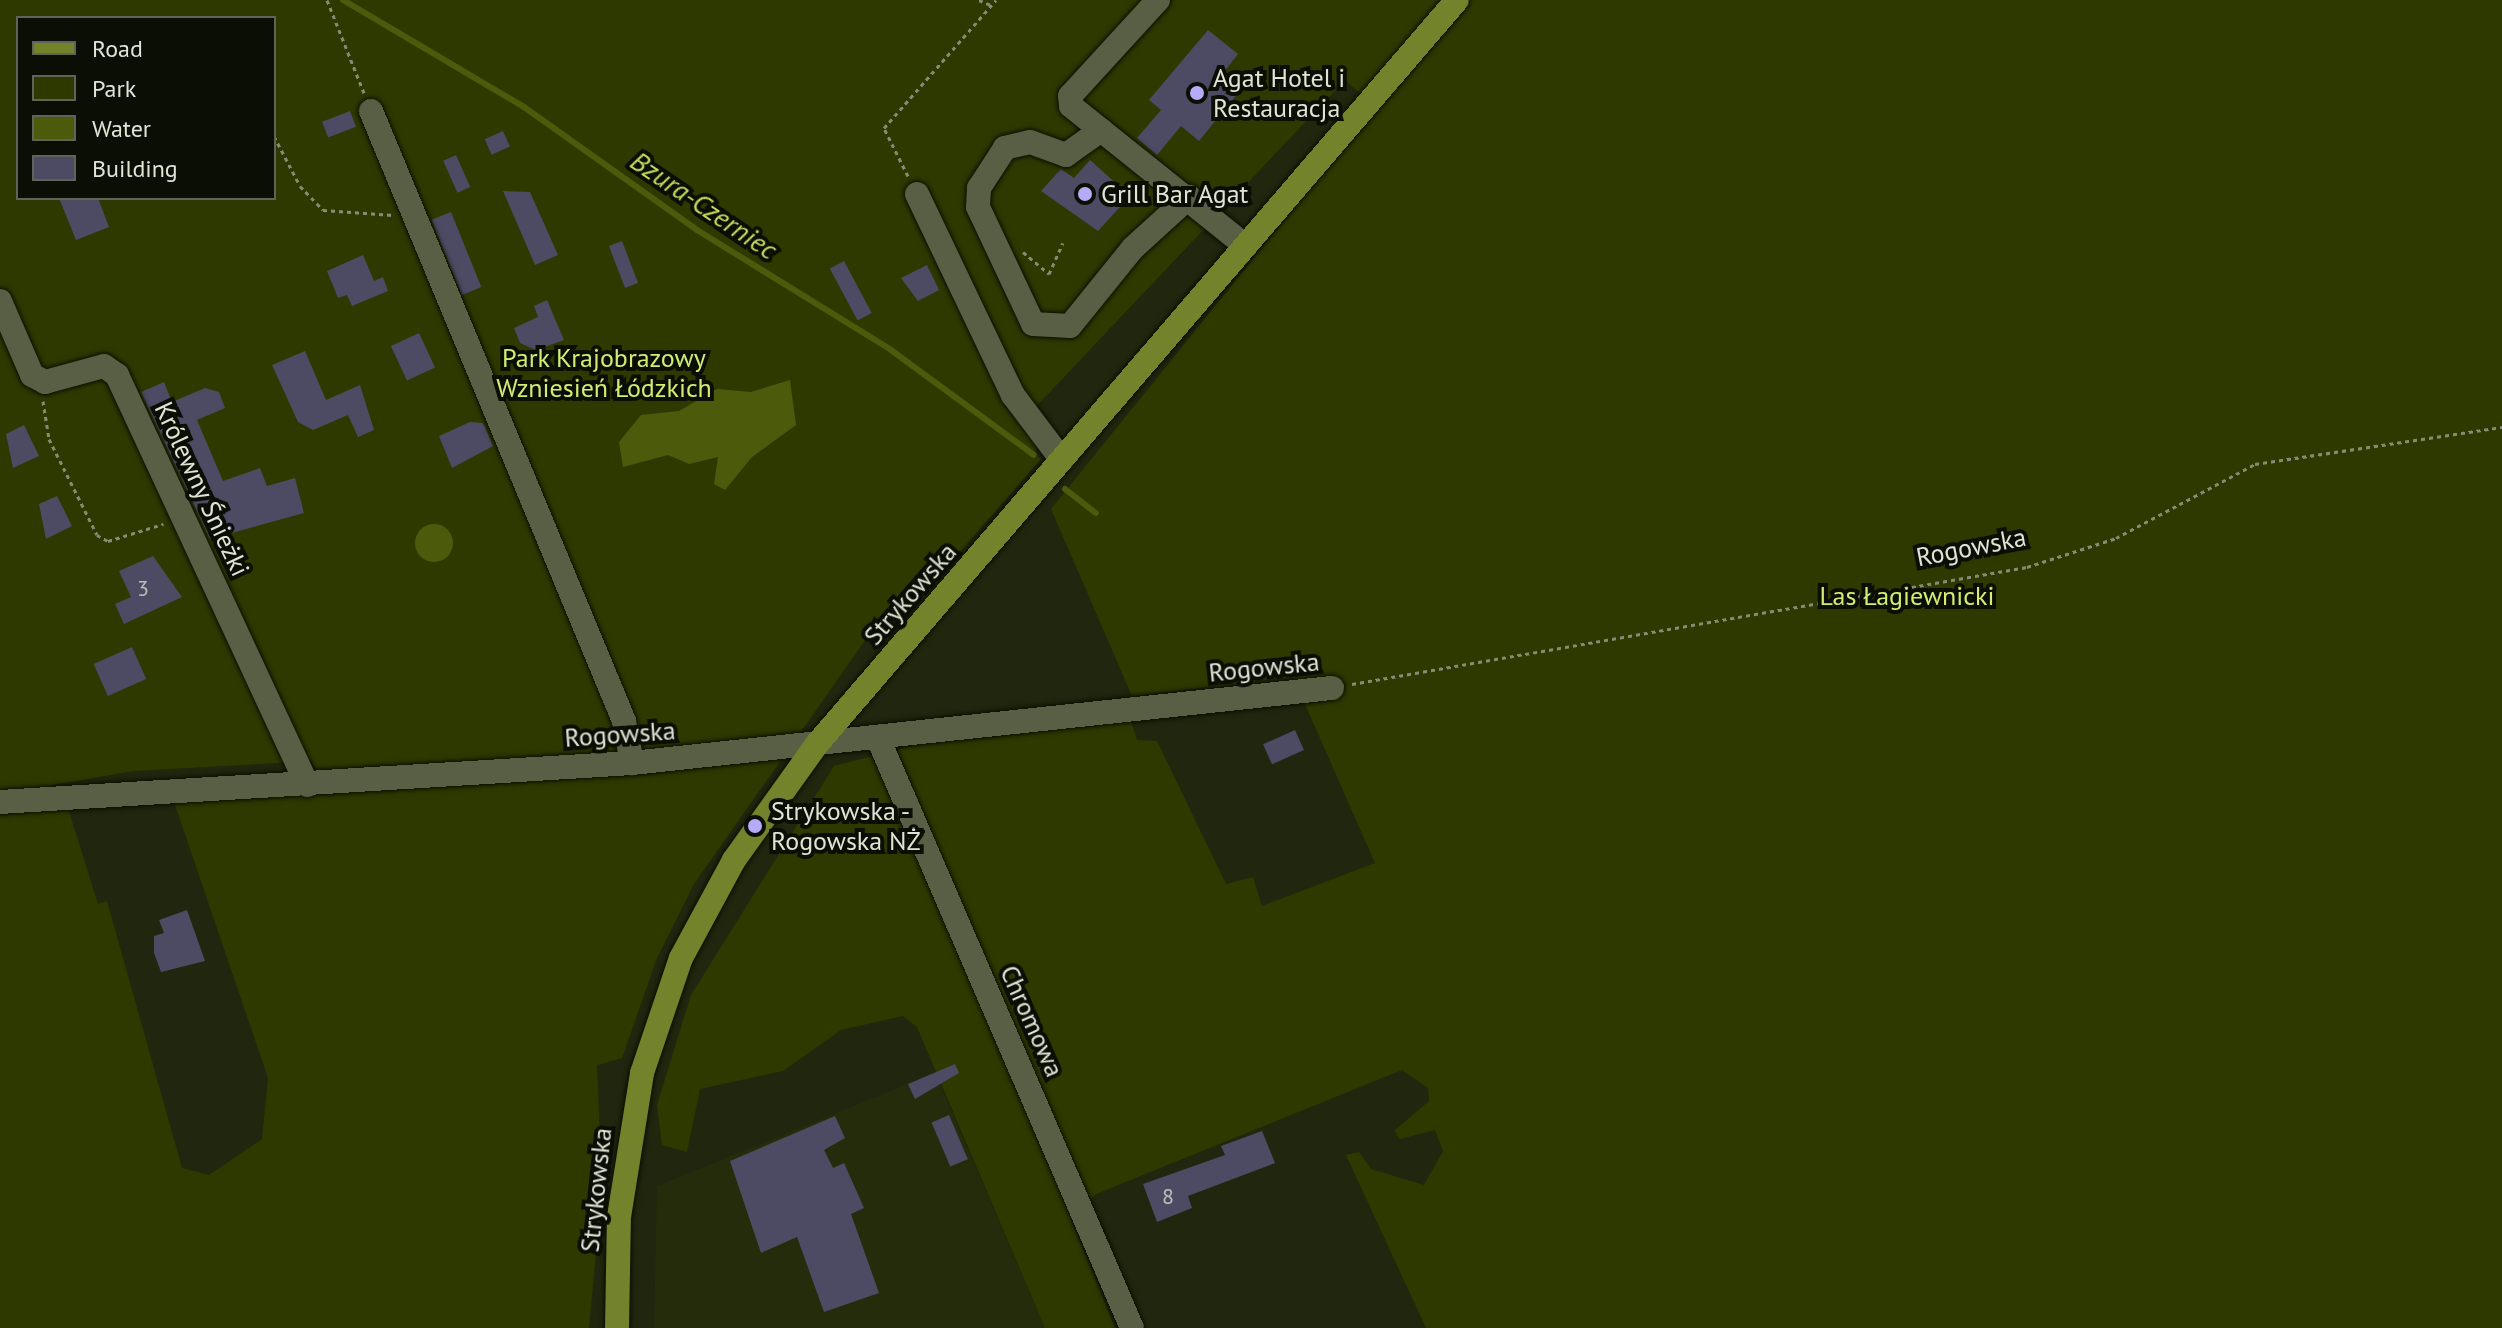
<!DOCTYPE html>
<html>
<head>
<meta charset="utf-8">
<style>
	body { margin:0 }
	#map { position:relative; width:2502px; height:1328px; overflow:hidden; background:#21260e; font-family:"PT Sans",sans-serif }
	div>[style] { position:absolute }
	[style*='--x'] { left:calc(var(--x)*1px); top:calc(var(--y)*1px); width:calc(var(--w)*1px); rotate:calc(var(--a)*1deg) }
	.built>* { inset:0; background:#252c0c }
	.green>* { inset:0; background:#2e3900 }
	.water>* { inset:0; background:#4c5b0b }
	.round { border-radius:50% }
	.stream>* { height:6px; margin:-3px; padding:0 3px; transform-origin:3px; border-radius:3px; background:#4c5b0b }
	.building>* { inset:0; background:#4d4a64; transform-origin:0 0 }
	.path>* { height:3px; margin-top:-1.5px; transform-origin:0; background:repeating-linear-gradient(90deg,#868b78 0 4px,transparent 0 8px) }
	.roads { filter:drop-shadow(0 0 2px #0a0f00) drop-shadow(0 0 2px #0a0f00) }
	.minor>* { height:24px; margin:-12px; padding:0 12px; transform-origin:12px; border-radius:12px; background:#585f44 }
	.major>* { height:24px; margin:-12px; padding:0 12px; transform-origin:12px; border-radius:12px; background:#72832c }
	.dots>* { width:22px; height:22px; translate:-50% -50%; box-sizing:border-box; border:4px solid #0b0e05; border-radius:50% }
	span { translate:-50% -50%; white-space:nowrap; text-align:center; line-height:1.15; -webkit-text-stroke:8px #0b0e05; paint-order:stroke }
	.number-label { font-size:22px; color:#babeb9 }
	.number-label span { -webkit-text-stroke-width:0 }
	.poi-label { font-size:26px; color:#dfe4d5 }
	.left { translate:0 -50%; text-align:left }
	.park-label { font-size:26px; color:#d1ee71 }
	.street-label { font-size:26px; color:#dfe4d5 }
	.water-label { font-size:28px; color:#c1dd60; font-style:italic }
	.legend { position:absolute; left:16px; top:16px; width:260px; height:184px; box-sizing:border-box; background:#0b0e05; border:2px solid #606458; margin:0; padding:10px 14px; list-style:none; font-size:24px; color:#dfe4d5 }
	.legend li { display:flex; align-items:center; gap:16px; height:40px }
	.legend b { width:40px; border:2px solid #606458 }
</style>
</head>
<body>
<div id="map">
	<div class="built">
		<i style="clip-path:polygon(935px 1073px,1045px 1328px,654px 1328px,657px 1186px)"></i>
	</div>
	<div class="green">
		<i style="clip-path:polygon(evenodd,0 0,2502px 0,2502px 1328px,1426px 1328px,1346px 1155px,1359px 1152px,1371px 1169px,1424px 1185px,1443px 1151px,1435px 1130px,1400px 1139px,1394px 1131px,1429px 1101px,1428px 1088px,1402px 1070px,1096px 1194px,1071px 1220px,1115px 1328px,1045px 1328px,917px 1027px,903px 1016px,841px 1030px,783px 1071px,700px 1089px,687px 1152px,662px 1145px,657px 1105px,691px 995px,834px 766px,924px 743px,1130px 717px,1137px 740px,1157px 741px,1226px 884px,1253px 877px,1262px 906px,1375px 863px,1293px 677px,1132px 696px,1051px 509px,1376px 107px,1345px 80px,1031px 412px,1053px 430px,1033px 453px,1041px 459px,944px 570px,925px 575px,873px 629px,694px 884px,657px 958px,622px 1058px,597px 1065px,602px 1188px,589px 1328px,0 1328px,0 810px,67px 805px,98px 904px,107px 901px,182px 1168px,209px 1175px,262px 1139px,268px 1078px,174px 802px,327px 792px,312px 761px,134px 771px,52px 785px,47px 792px,0 795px,0 0,18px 18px,274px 18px,274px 198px,18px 198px,18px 18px)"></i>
	</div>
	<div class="water">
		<i style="clip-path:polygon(790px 380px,796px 425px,752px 457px,725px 490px,714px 484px,718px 457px,689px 464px,668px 455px,623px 467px,619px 442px,641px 415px,679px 411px,717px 389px,751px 392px)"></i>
		<i class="round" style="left:415px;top:524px;width:38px;height:38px"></i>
	</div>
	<div class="stream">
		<i style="--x:343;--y:0;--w:210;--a:30.6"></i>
		<i style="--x:524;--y:107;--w:212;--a:35.4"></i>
		<i style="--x:697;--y:230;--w:228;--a:31.7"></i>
		<i style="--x:891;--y:350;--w:177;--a:36.3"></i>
		<i style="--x:1065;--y:489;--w:39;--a:38"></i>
	</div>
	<div class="building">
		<i style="clip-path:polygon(1208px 30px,1238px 54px,1224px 72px,1238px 93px,1199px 141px,1181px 126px,1157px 155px,1137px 138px,1161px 110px,1149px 100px)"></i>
		<i style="left:350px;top:111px;width:17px;height:30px;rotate:69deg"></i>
		<i style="left:503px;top:131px;width:17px;height:20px;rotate:66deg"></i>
		<i style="left:456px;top:155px;width:35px;height:14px;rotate:66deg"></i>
		<i style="clip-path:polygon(1090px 160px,1130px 196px,1098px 231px,1041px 191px,1061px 169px,1074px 178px)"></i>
		<i style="clip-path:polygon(503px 191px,530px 192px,558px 255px,535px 265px)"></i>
		<i style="clip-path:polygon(59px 198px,98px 198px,109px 227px,76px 240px)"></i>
		<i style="left:451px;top:212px;width:81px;height:21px;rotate:68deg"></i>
		<i style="left:622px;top:241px;width:45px;height:14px;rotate:69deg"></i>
		<i style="clip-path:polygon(363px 255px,374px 281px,383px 277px,388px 291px,352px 306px,347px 295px,338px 298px,327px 271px)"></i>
		<i style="left:844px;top:261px;width:59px;height:16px;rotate:62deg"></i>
		<i style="clip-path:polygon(927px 265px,939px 290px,918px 301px,901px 278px)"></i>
		<i style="clip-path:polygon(547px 300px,564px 340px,536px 350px,520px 343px,514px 328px,538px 317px,534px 306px)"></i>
		<i style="left:419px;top:333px;width:38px;height:31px;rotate:65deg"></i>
		<i style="clip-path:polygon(305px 351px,326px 400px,360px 385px,374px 430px,358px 437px,348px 415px,313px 430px,298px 422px,272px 365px)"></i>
		<i style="clip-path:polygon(164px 382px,172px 402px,205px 388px,219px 392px,225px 408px,197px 420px,223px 481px,260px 468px,267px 486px,295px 478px,304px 513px,210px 539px,141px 392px)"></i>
		<i style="clip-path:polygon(470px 422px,483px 423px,493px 446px,452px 468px,439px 436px)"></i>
		<i style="clip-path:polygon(24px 425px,39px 456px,13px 468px,6px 434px)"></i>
		<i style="clip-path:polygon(57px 496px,72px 526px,46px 539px,39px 504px)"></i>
		<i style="clip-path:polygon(153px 556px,182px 597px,124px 624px,115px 604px,131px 597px,119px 571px)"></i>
		<i style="left:132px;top:647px;width:35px;height:42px;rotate:66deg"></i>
		<i style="left:1295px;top:730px;width:22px;height:35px;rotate:66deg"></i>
		<i style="clip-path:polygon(187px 910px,205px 961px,161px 972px,154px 953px,154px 936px,164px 933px,159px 920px)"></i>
		<i style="clip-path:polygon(955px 1064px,959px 1073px,915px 1099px,908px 1084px)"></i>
		<i style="left:949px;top:1115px;width:48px;height:19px;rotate:67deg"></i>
		<i style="clip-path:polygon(835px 1116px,845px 1138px,824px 1150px,833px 1168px,844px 1163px,864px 1208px,851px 1214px,879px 1293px,824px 1312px,797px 1237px,761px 1253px,730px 1161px)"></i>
		<i style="clip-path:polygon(1262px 1131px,1275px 1163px,1188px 1196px,1192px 1208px,1157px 1222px,1143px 1184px,1225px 1155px,1221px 1146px)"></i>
	</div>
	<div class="path">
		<i style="--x:327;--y:0;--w:100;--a:68.3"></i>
		<i style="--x:979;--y:0;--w:13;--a:23"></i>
		<i style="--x:274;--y:136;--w:56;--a:62.5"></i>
		<i style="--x:300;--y:186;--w:33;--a:46"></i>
		<i style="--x:323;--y:210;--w:70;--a:4.1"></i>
		<i style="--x:908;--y:176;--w:54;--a:-116.6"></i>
		<i style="--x:884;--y:128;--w:170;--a:-48.8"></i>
		<i style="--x:1023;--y:252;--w:34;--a:40"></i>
		<i style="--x:1049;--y:274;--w:34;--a:-66"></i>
		<i style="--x:43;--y:401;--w:38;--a:81"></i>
		<i style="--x:49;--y:439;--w:107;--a:63.4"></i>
		<i style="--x:97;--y:535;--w:13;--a:29"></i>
		<i style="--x:108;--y:541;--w:58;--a:-17.2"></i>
		<i style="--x:1352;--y:684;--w:685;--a:-9.83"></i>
		<i style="--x:2027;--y:567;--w:94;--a:-18"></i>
		<i style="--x:2116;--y:538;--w:157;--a:-28"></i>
		<i style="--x:2255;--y:464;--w:250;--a:-8.5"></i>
	</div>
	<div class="roads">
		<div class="minor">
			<i style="--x:1158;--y:0;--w:130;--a:132.5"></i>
			<i style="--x:1070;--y:96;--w:10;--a:84"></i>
			<i style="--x:1071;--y:106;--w:224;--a:38.7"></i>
			<i style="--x:371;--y:111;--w:660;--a:67.47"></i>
			<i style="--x:624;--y:721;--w:43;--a:79.2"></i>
			<i style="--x:1101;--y:130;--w:43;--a:144.5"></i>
			<i style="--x:1066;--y:155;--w:38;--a:-160"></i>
			<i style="--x:1030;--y:142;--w:26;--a:167"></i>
			<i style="--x:1005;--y:148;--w:48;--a:123"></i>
			<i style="--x:979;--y:188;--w:19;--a:93"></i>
			<i style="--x:978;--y:207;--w:129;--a:64.8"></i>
			<i style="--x:1033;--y:324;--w:37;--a:3"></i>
			<i style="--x:1070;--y:326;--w:100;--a:-51.1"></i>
			<i style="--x:1133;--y:248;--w:76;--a:-42.3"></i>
			<i style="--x:917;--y:194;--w:223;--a:64.5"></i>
			<i style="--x:1013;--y:395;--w:81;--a:53"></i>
			<i style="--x:0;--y:301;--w:81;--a:66.6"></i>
			<i style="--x:32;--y:375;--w:15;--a:28"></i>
			<i style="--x:45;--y:382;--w:61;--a:-15.2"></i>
			<i style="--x:104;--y:366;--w:16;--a:35"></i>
			<i style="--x:117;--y:375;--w:452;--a:65.1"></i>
			<i style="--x:878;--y:738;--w:642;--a:66.71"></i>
			<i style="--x:0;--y:802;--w:633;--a:-3.53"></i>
			<i style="--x:632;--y:763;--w:704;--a:-6.12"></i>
		</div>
		<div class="major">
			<i style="--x:617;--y:1328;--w:111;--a:-89"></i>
			<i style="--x:619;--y:1217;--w:146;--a:-80.9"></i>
			<i style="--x:642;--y:1073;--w:121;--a:-71.3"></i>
			<i style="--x:681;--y:958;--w:111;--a:-61.6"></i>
			<i style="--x:734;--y:860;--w:143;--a:-54.4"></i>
			<i style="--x:817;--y:744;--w:981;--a:-49.3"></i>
		</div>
	</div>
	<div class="dots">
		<i style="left:1197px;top:93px;background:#b5acf8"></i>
		<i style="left:1085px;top:194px;background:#b5acf8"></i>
		<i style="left:755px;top:826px;background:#b5acf8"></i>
	</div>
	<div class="number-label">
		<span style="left:143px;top:589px">3</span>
		<span style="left:1168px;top:1197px">8</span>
	</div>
	<div class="poi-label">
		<span class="left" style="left:1213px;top:93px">Agat Hotel i<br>Restauracja</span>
		<span class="left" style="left:1101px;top:194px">Grill Bar Agat</span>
		<span class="left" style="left:771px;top:826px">Strykowska -<br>Rogowska NŻ</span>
	</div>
	<div class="park-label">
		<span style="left:604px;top:373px">Park Krajobrazowy<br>Wzniesień Łódzkich</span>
		<span style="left:1907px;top:596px">Las Łagiewnicki</span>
	</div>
	<div class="street-label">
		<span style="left:202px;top:489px;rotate:65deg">Królewny Śnieżki</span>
		<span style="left:1971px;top:547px;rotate:-11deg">Rogowska</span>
		<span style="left:910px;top:594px;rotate:-49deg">Strykowska</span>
		<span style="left:1264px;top:667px;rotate:-6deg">Rogowska</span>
		<span style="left:620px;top:734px;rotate:-4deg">Rogowska</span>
		<span style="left:1032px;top:1021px;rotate:66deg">Chromowa</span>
		<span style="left:596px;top:1190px;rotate:-84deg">Strykowska</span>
	</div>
	<div class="water-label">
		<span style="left:704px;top:205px;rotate:34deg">Bzura-Czerniec</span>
	</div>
	<ul class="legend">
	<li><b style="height:10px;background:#72832c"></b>Road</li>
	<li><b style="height:22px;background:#2e3900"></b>Park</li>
	<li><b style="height:22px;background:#4c5b0b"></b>Water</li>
	<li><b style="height:22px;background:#4d4a64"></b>Building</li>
	</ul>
</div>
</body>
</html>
